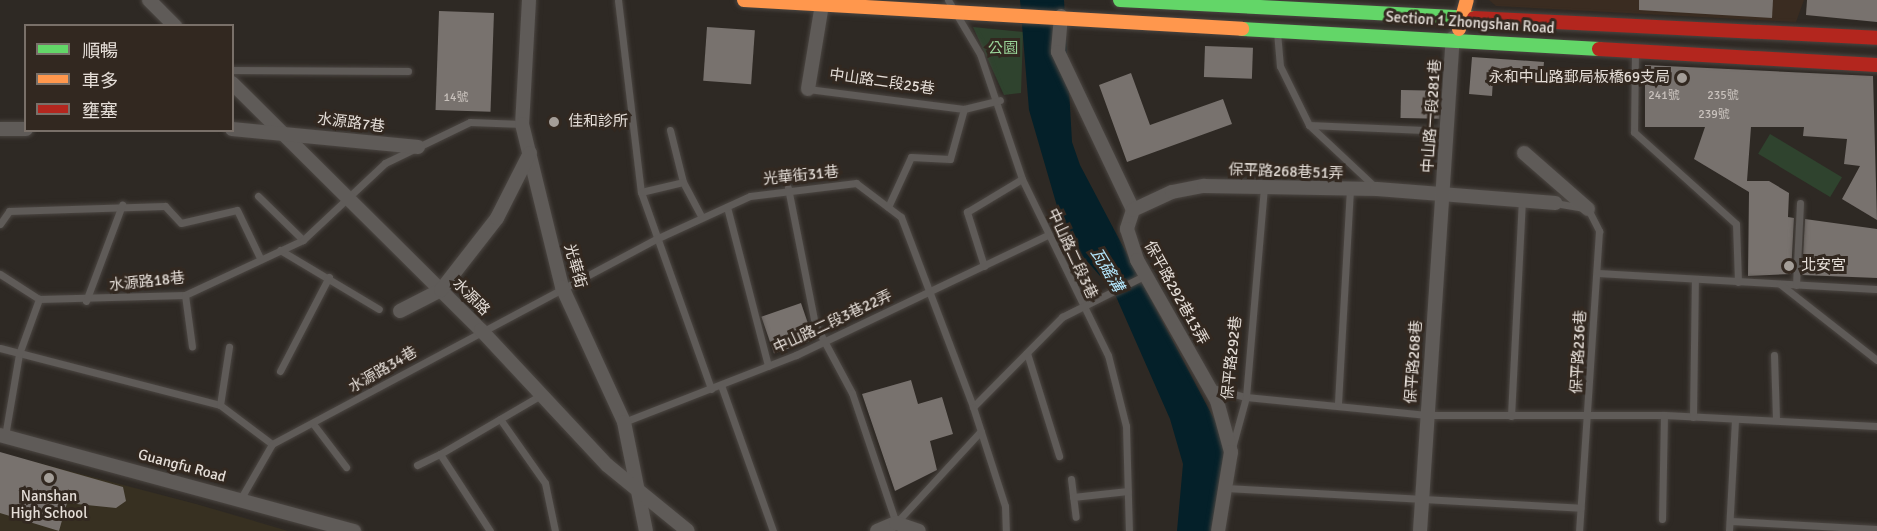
<!DOCTYPE html>
<html>
<head>
<meta charset="utf-8">
<style>
	body { margin:0 }
	#map { position:relative; width:1877px; height:531px; overflow:hidden; background:#2e2924; font-family:Signika,"Noto Sans TC",sans-serif }
	div>[style] { position:absolute }
	[style*='--x'] { left:calc(var(--x)*1px); top:calc(var(--y)*1px); width:calc(var(--w)*1px); rotate:calc(var(--a)*1deg) }
	.built>* { inset:0; background:#3a2c21 }
	.education>* { inset:0; background:#373021 }
	.green>* { inset:0; background:#2f432e; transform-origin:0 0 }
	.water>* { inset:0; background:#042029 }
	.building>* { inset:0; background:#78726e; transform-origin:0 0 }
	.roads { filter:drop-shadow(0 0 2px #4b4642) drop-shadow(0 0 2px #4b4642) }
	.lane>* { height:7px; margin:-3.5px; padding:0 3.5px; transform-origin:3.5px; border-radius:3.5px; background:#5f5b58 }
	.street>* { height:14px; margin:-7px; padding:0 7px; transform-origin:7px; border-radius:7px; background:#5f5b58 }
	.fast>* { height:14px; margin:-7px; padding:0 7px; transform-origin:7px; border-radius:7px; background:#63d668 }
	.slow>* { height:14px; margin:-7px; padding:0 7px; transform-origin:7px; border-radius:7px; background:#ff974d }
	.jam>* { height:14px; margin:-7px; padding:0 7px; transform-origin:7px; border-radius:7px; background:#b3261e }
	.dots>* { width:16px; height:16px; translate:-50% -50%; box-sizing:border-box; border:3px solid #322820; border-radius:50% }
	span { translate:-50% -50%; white-space:nowrap; text-align:center; line-height:1.15; -webkit-text-stroke:6px #322820; paint-order:stroke }
	.number-label { font-size:12px; color:#c9c2bd }
	.number-label span { -webkit-text-stroke-width:0 }
	.street-label { font-size:15px; color:#e4ddd7 }
	.park-label { font-size:15px; color:#9ad499 }
	.poi-label { font-size:15px; color:#e4ddd7 }
	.right { translate:-100% -50%; text-align:right }
	.left { translate:0 -50%; text-align:left }
	.water-label { font-size:16px; color:#b4e7fd; font-style:italic }
	.legend { position:absolute; left:24px; top:24px; width:210px; height:108px; box-sizing:border-box; background:#322820; border:2px solid #797069; margin:0; padding:8px 10px; list-style:none; font-size:18px; color:#e4ddd7 }
	.legend li { display:flex; align-items:center; gap:12px; height:30px }
	.legend b { width:30px; border:2px solid #797069 }
</style>
</head>
<body>
<div id="map">
	<div class="built">
		<i style="clip-path:polygon(1489px 0,1804px 0,1796px 22px,1496px 6px)"></i>
	</div>
	<div class="education">
		<i style="clip-path:polygon(0 453px,196px 504px,288px 531px,0 531px)"></i>
	</div>
	<div class="green">
		<i style="clip-path:polygon(973px 27px,1023px 32px,1021px 93px,1004px 95px)"></i>
		<i style="left:1770px;top:134px;width:84px;height:23px;rotate:31deg"></i>
	</div>
	<div class="water">
		<i style="clip-path:polygon(1020px 0,1064px 0,1072px 142px,1080px 165px,1223px 436px,1225px 471px,1213px 531px,1177px 531px,1183px 464px,1170px 419px,1114px 292px,1066px 237px,1029px 110px)"></i>
	</div>
	<div class="building">
		<i style="clip-path:polygon(1639px 0,1773px 0,1772px 18px,1639px 10px)"></i>
		<i style="clip-path:polygon(1807px 0,1877px 0,1877px 22px,1806px 15px)"></i>
		<i style="left:439px;top:11px;width:55px;height:99px;rotate:2deg"></i>
		<i style="left:707px;top:27px;width:48px;height:54px;rotate:4deg"></i>
		<i style="left:1205px;top:46px;width:48px;height:31px;rotate:2deg"></i>
		<i style="clip-path:polygon(1472px 57px,1544px 62px,1542px 83px,1493px 79px,1492px 96px,1469px 94px)"></i>
		<i style="clip-path:polygon(1645px 65px,1873px 76px,1877px 220px,1842px 199px,1860px 166px,1844px 164px,1847px 139px,1803px 136px,1804px 127px,1751px 127px,1747px 181px,1769px 181px,1789px 193px,1788px 217px,1794px 218px,1791px 274px,1748px 276px,1749px 192px,1694px 159px,1705px 127px,1645px 127px)"></i>
		<i style="clip-path:polygon(1131px 73px,1150px 125px,1223px 99px,1232px 124px,1127px 162px,1099px 85px)"></i>
		<i style="left:1401px;top:90px;width:39px;height:28px;rotate:1deg"></i>
		<i style="clip-path:polygon(1805px 219px,1877px 229px,1877px 278px,1802px 275px)"></i>
		<i style="left:801px;top:303px;width:39px;height:42px;rotate:71deg"></i>
		<i style="clip-path:polygon(911px 380px,918px 404px,942px 397px,953px 434px,930px 441px,937px 470px,895px 491px,862px 394px)"></i>
		<i style="clip-path:polygon(0 452px,123px 487px,126px 501px,116px 508px,67px 503px,59px 531px,0 513px)"></i>
	</div>
	<div class="roads">
		<div class="lane">
			<i style="--x:618;--y:0;--w:193;--a:83.2"></i>
			<i style="--x:641;--y:192;--w:209;--a:70.4"></i>
			<i style="--x:948;--y:0;--w:63;--a:59.3"></i>
			<i style="--x:980;--y:54;--w:132;--a:71.4"></i>
			<i style="--x:1022;--y:179;--w:196;--a:64"></i>
			<i style="--x:1108;--y:355;--w:73;--a:75.8"></i>
			<i style="--x:1126;--y:426;--w:105;--a:88.4"></i>
			<i style="--x:1277;--y:32;--w:34;--a:85"></i>
			<i style="--x:1280;--y:66;--w:66;--a:63.8"></i>
			<i style="--x:1309;--y:125;--w:91;--a:43.2"></i>
			<i style="--x:1635;--y:53;--w:79;--a:90.7"></i>
			<i style="--x:1634;--y:132;--w:137;--a:42"></i>
			<i style="--x:1736;--y:224;--w:58;--a:88"></i>
			<i style="--x:232;--y:70;--w:176;--a:0.3"></i>
			<i style="--x:808;--y:89;--w:157;--a:7.3"></i>
			<i style="--x:964;--y:109;--w:37;--a:-14"></i>
			<i style="--x:1309;--y:125;--w:138;--a:2.5"></i>
			<i style="--x:670;--y:130;--w:54;--a:76"></i>
			<i style="--x:683;--y:182;--w:38;--a:62"></i>
			<i style="--x:788;--y:188;--w:139;--a:78.8"></i>
			<i style="--x:815;--y:324;--w:78;--a:61.8"></i>
			<i style="--x:852;--y:393;--w:137;--a:71.3"></i>
			<i style="--x:896;--y:523;--w:125;--a:-47.3"></i>
			<i style="--x:641;--y:192;--w:43;--a:-13.4"></i>
			<i style="--x:258;--y:196;--w:63;--a:44.4"></i>
			<i style="--x:1555;--y:203;--w:34;--a:10"></i>
			<i style="--x:1588;--y:209;--w:25;--a:63"></i>
			<i style="--x:1599;--y:231;--w:301;--a:93.8"></i>
			<i style="--x:727;--y:207;--w:164;--a:75.5"></i>
			<i style="--x:888;--y:207;--w:55;--a:-65.3"></i>
			<i style="--x:911;--y:157;--w:39;--a:3"></i>
			<i style="--x:950;--y:159;--w:52;--a:-74.4"></i>
			<i style="--x:0;--y:224;--w:16;--a:-55"></i>
			<i style="--x:9;--y:211;--w:156;--a:-1.8"></i>
			<i style="--x:165;--y:206;--w:23;--a:47"></i>
			<i style="--x:181;--y:223;--w:57;--a:-13.1"></i>
			<i style="--x:237;--y:210;--w:53;--a:64.4"></i>
			<i style="--x:280;--y:250;--w:115;--a:30.8"></i>
			<i style="--x:984;--y:266;--w:57;--a:-107.5"></i>
			<i style="--x:967;--y:212;--w:64;--a:-31"></i>
			<i style="--x:1597;--y:273;--w:280;--a:3.3"></i>
			<i style="--x:0;--y:274;--w:46;--a:32.7"></i>
			<i style="--x:39;--y:299;--w:146;--a:-1.6"></i>
			<i style="--x:185;--y:295;--w:130;--a:-25"></i>
			<i style="--x:303;--y:240;--w:112;--a:-43.2"></i>
			<i style="--x:385;--y:163;--w:94;--a:-25.8"></i>
			<i style="--x:470;--y:122;--w:52;--a:2.2"></i>
			<i style="--x:1780;--y:284;--w:123;--a:38.1"></i>
			<i style="--x:1796;--y:285;--w:82;--a:-87.2"></i>
			<i style="--x:185;--y:295;--w:52;--a:82.3"></i>
			<i style="--x:86;--y:301;--w:103;--a:-69.4"></i>
			<i style="--x:0;--y:348;--w:227;--a:14.5"></i>
			<i style="--x:220;--y:405;--w:65;--a:36.9"></i>
			<i style="--x:1027;--y:353;--w:108;--a:72.7"></i>
			<i style="--x:1774;--y:355;--w:65;--a:88.2"></i>
			<i style="--x:280;--y:371;--w:106;--a:-62.5"></i>
			<i style="--x:721;--y:385;--w:155;--a:70.4"></i>
			<i style="--x:1212;--y:388;--w:35;--a:15"></i>
			<i style="--x:1246;--y:397;--w:182;--a:5.7"></i>
			<i style="--x:1427;--y:415;--w:237;--a:0"></i>
			<i style="--x:1664;--y:415;--w:213;--a:3"></i>
			<i style="--x:1338;--y:403;--w:212;--a:-86.8"></i>
			<i style="--x:220;--y:405;--w:59;--a:-81.2"></i>
			<i style="--x:973;--y:407;--w:127;--a:-45.3"></i>
			<i style="--x:1062;--y:317;--w:94;--a:-26.6"></i>
			<i style="--x:1511;--y:416;--w:216;--a:-87.1"></i>
			<i style="--x:1693;--y:417;--w:138;--a:-89.2"></i>
			<i style="--x:500;--y:419;--w:78;--a:54.9"></i>
			<i style="--x:545;--y:483;--w:49;--a:78.2"></i>
			<i style="--x:624;--y:422;--w:185;--a:-21.3"></i>
			<i style="--x:796;--y:355;--w:279;--a:-25.5"></i>
			<i style="--x:314;--y:425;--w:53;--a:52.7"></i>
			<i style="--x:5;--y:436;--w:83;--a:-80.3"></i>
			<i style="--x:19;--y:354;--w:59;--a:-70"></i>
			<i style="--x:1232;--y:448;--w:53;--a:-74.6"></i>
			<i style="--x:1246;--y:397;--w:212;--a:-85.1"></i>
			<i style="--x:417;--y:465;--w:25;--a:-26"></i>
			<i style="--x:1071;--y:479;--w:38;--a:83"></i>
			<i style="--x:1226;--y:488;--w:355;--a:3.2"></i>
			<i style="--x:1073;--y:497;--w:55;--a:-6.2"></i>
			<i style="--x:241;--y:498;--w:62;--a:-60.1"></i>
			<i style="--x:272;--y:444;--w:435;--a:-28.1"></i>
			<i style="--x:656;--y:239;--w:103;--a:-24.6"></i>
			<i style="--x:750;--y:196;--w:107;--a:-7"></i>
			<i style="--x:856;--y:183;--w:56;--a:37.1"></i>
			<i style="--x:901;--y:217;--w:203;--a:69.2"></i>
			<i style="--x:973;--y:407;--w:104;--a:72.1"></i>
			<i style="--x:1005;--y:506;--w:25;--a:88"></i>
			<i style="--x:1662;--y:519;--w:104;--a:-88.9"></i>
			<i style="--x:1730;--y:521;--w:147;--a:3.1"></i>
			<i style="--x:490;--y:531;--w:92;--a:-123"></i>
			<i style="--x:440;--y:454;--w:117;--a:-30.3"></i>
			<i style="--x:1729;--y:531;--w:112;--a:-86.9"></i>
		</div>
		<div class="street">
			<i style="--x:149;--y:0;--w:37;--a:45"></i>
			<i style="--x:529;--y:0;--w:124;--a:93.2"></i>
			<i style="--x:522;--y:124;--w:168;--a:76.2"></i>
			<i style="--x:562;--y:287;--w:149;--a:65.3"></i>
			<i style="--x:624;--y:422;--w:111;--a:78.6"></i>
			<i style="--x:1061;--y:16;--w:36;--a:95"></i>
			<i style="--x:1058;--y:52;--w:175;--a:64.6"></i>
			<i style="--x:1133;--y:210;--w:20;--a:108"></i>
			<i style="--x:1127;--y:229;--w:33;--a:72"></i>
			<i style="--x:1137;--y:260;--w:162;--a:60.4"></i>
			<i style="--x:1217;--y:401;--w:53;--a:74.6"></i>
			<i style="--x:1231;--y:452;--w:80;--a:99.3"></i>
			<i style="--x:232;--y:83;--w:351;--a:44.8"></i>
			<i style="--x:481;--y:330;--w:185;--a:47"></i>
			<i style="--x:607;--y:465;--w:104;--a:39.2"></i>
			<i style="--x:808;--y:89;--w:86;--a:-80.6"></i>
			<i style="--x:0;--y:129;--w:26;--a:0"></i>
			<i style="--x:232;--y:129;--w:187;--a:5.5"></i>
			<i style="--x:1524;--y:153;--w:85;--a:41.2"></i>
			<i style="--x:1133;--y:210;--w:43;--a:-24.8"></i>
			<i style="--x:1172;--y:192;--w:33;--a:-11"></i>
			<i style="--x:1204;--y:186;--w:173;--a:1"></i>
			<i style="--x:1377;--y:189;--w:179;--a:4.5"></i>
			<i style="--x:400;--y:311;--w:46;--a:-27.1"></i>
			<i style="--x:441;--y:290;--w:91;--a:-52.1"></i>
			<i style="--x:497;--y:218;--w:73;--a:-63.1"></i>
			<i style="--x:0;--y:435;--w:367;--a:15.2"></i>
			<i style="--x:877;--y:531;--w:21;--a:-23"></i>
			<i style="--x:896;--y:523;--w:24;--a:19"></i>
			<i style="--x:1420;--y:531;--w:494;--a:-86.2"></i>
		</div>
		<div class="fast">
			<i style="--x:1120;--y:0;--w:354;--a:2.9"></i>
			<i style="--x:1242;--y:29;--w:358;--a:3.2"></i>
		</div>
		<div class="slow">
			<i style="--x:744;--y:0;--w:499;--a:3.3"></i>
			<i style="--x:1459;--y:29;--w:30;--a:-75"></i>
		</div>
		<div class="jam">
			<i style="--x:1474;--y:18;--w:403;--a:2.8"></i>
			<i style="--x:1599;--y:49;--w:278;--a:3.3"></i>
		</div>
	</div>
	<div class="dots">
		<i style="left:1682px;top:78px;background:#a49e98"></i>
		<i style="left:554px;top:122px;background:#a49e98"></i>
		<i style="left:1789px;top:266px;background:#a49e98"></i>
		<i style="left:49px;top:478px;background:#a49e98"></i>
	</div>
	<div class="number-label">
		<span style="left:1664px;top:96px">241號</span>
		<span style="left:1723px;top:96px">235號</span>
		<span style="left:456px;top:98px">14號</span>
		<span style="left:1714px;top:115px">239號</span>
	</div>
	<div class="street-label">
		<span style="left:1470px;top:23px;rotate:4deg">Section 1 Zhongshan Road</span>
		<span style="left:882px;top:82px;rotate:8deg">中山路二段25巷</span>
		<span style="left:1432px;top:116px;rotate:-86deg">中山路一段281巷</span>
		<span style="left:351px;top:123px;rotate:7deg">水源路7巷</span>
		<span style="left:1286px;top:172px;rotate:2deg">保平路268巷51弄</span>
		<span style="left:801px;top:176px;rotate:-6deg">光華街31巷</span>
		<span style="left:1072px;top:254px;rotate:65deg">中山路二段3巷</span>
		<span style="left:575px;top:266px;rotate:74deg">光華街</span>
		<span style="left:147px;top:282px;rotate:-6deg">水源路18巷</span>
		<span style="left:1176px;top:293px;rotate:61deg">保平路292巷13弄</span>
		<span style="left:471px;top:297px;rotate:45deg">水源路</span>
		<span style="left:833px;top:322px;rotate:-25deg">中山路二段3巷22弄</span>
		<span style="left:1579px;top:352px;rotate:-87deg">保平路236巷</span>
		<span style="left:1232px;top:358px;rotate:-84deg">保平路292巷</span>
		<span style="left:1414px;top:362px;rotate:-86deg">保平路268巷</span>
		<span style="left:383px;top:370px;rotate:-30deg">水源路34巷</span>
		<span style="left:182px;top:466px;rotate:15deg">Guangfu Road</span>
	</div>
	<div class="park-label">
		<span style="left:1003px;top:49px">公園</span>
	</div>
	<div class="poi-label">
		<span class="right" style="left:1670px;top:78px">永和中山路郵局板橋69支局</span>
		<span class="left" style="left:568px;top:122px">佳和診所</span>
		<span class="left" style="left:1801px;top:266px">北安宮</span>
		<span style="left:49px;top:505px">Nanshan<br>High School</span>
	</div>
	<div class="water-label">
		<span style="left:1107px;top:270px;rotate:59deg">瓦磘溝</span>
	</div>
	<ul class="legend">
	<li><b style="height:8px;background:#63d668"></b>順暢</li>
	<li><b style="height:8px;background:#ff974d"></b>車多</li>
	<li><b style="height:8px;background:#b3261e"></b>壅塞</li>
	</ul>
</div>
</body>
</html>
